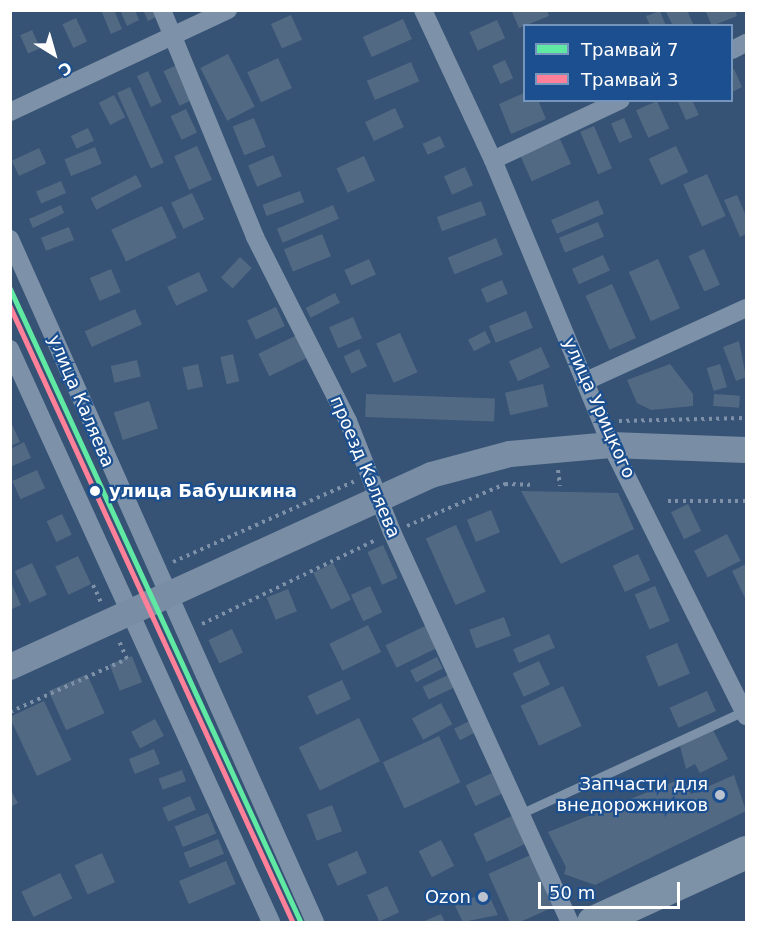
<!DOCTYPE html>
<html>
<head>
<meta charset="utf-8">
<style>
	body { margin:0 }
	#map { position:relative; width:757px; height:933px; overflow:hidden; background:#365274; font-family:"DejaVu Sans",sans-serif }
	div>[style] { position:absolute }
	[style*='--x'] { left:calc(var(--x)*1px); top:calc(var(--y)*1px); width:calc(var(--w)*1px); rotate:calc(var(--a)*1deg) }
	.building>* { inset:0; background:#526984; transform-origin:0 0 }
	.path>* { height:4px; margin-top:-2px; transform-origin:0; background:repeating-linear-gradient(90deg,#7d92a8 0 3px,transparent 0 7.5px) }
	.lane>* { height:9px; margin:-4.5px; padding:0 4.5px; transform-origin:4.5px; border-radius:4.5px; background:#7d92a8 }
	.street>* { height:18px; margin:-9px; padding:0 9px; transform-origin:9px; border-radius:9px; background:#7d92a8 }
	.secondary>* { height:26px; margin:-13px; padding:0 13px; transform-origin:13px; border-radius:13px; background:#798da4 }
	.highway>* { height:33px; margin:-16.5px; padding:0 16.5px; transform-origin:16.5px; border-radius:16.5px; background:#7e92a7 }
	.tram-1>* { height:4.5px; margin:-2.25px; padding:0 2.25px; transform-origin:2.25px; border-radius:2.25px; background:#60e9a3 }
	.tram-2>* { height:4.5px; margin:-2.25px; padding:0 2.25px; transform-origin:2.25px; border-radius:2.25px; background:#ff8098 }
	.dots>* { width:16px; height:16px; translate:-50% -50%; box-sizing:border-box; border:3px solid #1b4f8f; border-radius:50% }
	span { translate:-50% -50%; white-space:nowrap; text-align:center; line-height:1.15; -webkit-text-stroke:4.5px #1b4f8f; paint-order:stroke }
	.street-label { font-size:18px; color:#fff }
	.stop-label { font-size:18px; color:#fff; font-weight:700 }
	.left { translate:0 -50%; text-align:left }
	.poi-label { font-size:18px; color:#fff }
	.right { translate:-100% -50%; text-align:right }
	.frame { position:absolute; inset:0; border:12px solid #fff; pointer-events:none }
	.legend { position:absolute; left:523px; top:24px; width:210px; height:78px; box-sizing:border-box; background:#1b4f8f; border:2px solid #7695bc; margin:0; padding:8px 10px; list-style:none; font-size:18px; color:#fff }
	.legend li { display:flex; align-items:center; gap:12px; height:30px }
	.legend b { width:30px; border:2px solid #7695bc }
	.north { position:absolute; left:24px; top:24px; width:60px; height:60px; -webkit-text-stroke:4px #1b4f8f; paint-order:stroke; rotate:143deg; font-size:16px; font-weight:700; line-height:24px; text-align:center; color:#fff }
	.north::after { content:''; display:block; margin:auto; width:21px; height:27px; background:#fff; clip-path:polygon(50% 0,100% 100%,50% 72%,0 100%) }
	.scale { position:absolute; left:538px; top:882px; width:142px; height:27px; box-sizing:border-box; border:3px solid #fff; border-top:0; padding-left:8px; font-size:18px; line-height:21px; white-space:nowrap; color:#fff; -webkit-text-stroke:4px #1b4f8f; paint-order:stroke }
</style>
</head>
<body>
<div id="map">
	<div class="building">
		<i style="clip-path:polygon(101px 10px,114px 10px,122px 29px,111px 34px)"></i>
		<i style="clip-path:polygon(120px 10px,135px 10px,139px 20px,127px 26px)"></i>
		<i style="clip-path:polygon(143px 10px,158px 10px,160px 15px,148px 21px)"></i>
		<i style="clip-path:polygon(547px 10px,549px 16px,519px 28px,512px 12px)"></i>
		<i style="clip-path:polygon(665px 10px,687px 10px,694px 26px,673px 26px)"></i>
		<i style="clip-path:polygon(705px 10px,735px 10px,737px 16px,712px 26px)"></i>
		<i style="clip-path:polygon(660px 11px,666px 26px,650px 26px,646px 16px)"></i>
		<i style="left:291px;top:15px;width:27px;height:22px;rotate:66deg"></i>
		<i style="left:76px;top:18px;width:26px;height:15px;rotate:65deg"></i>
		<i style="left:403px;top:19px;width:22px;height:44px;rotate:66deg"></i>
		<i style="left:497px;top:20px;width:20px;height:30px;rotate:66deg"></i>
		<i style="left:32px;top:30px;width:20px;height:13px;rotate:66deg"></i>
		<i style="left:228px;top:54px;width:59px;height:31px;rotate:63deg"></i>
		<i style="left:278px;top:58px;width:33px;height:34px;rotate:65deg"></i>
		<i style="left:505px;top:60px;width:20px;height:14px;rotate:66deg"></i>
		<i style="left:411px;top:62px;width:21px;height:48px;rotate:67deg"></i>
		<i style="left:177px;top:65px;width:38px;height:15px;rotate:65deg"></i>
		<i style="clip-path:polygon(734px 69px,742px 87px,732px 92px,732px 70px)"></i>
		<i style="left:148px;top:71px;width:34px;height:12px;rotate:66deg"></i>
		<i style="left:130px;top:87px;width:83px;height:14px;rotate:66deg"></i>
		<i style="clip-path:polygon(524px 93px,524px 100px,538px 100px,546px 119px,511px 134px,499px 104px)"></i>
		<i style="left:114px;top:95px;width:25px;height:17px;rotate:63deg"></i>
		<i style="clip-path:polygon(677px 100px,692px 100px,699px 115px,686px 120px)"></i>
		<i style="left:657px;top:101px;width:30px;height:23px;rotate:66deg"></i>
		<i style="left:395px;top:108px;width:21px;height:33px;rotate:65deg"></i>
		<i style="left:186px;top:109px;width:26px;height:17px;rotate:65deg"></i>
		<i style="left:254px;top:118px;width:31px;height:23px;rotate:68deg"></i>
		<i style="left:624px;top:118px;width:21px;height:14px;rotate:67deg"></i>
		<i style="left:594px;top:126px;width:46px;height:15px;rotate:67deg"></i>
		<i style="left:88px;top:128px;width:14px;height:19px;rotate:65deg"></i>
		<i style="left:440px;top:136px;width:12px;height:19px;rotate:66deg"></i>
		<i style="left:560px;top:139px;width:27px;height:43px;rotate:66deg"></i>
		<i style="left:197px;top:146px;width:37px;height:25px;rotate:66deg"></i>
		<i style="left:676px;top:146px;width:29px;height:30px;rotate:65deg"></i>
		<i style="left:95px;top:147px;width:18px;height:33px;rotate:68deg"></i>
		<i style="left:39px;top:148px;width:17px;height:30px;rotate:65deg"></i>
		<i style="left:273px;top:155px;width:23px;height:27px;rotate:67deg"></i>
		<i style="left:364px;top:156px;width:27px;height:30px;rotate:66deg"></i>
		<i style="left:465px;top:167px;width:20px;height:23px;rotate:66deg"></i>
		<i style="left:707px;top:174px;width:46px;height:26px;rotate:66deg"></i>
		<i style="left:136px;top:175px;width:13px;height:51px;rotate:63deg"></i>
		<i style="left:61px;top:181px;width:13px;height:27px;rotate:67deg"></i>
		<i style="left:300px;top:191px;width:12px;height:40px;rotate:70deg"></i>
		<i style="left:192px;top:193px;width:29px;height:23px;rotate:65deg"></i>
		<i style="clip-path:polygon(737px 195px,746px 216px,746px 234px,740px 237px,724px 200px)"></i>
		<i style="left:598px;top:200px;width:15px;height:51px;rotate:67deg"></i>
		<i style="left:481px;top:201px;width:15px;height:47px;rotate:70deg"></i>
		<i style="clip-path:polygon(61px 205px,64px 213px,33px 228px,29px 219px)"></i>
		<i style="left:333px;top:205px;width:15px;height:61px;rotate:67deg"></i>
		<i style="left:162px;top:206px;width:35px;height:56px;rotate:65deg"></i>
		<i style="left:598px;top:222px;width:16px;height:42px;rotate:68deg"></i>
		<i style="left:69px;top:227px;width:14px;height:30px;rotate:69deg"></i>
		<i style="left:322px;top:234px;width:24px;height:41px;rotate:68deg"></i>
		<i style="left:496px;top:238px;width:18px;height:52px;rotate:68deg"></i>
		<i style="left:704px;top:249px;width:39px;height:17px;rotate:66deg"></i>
		<i style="left:603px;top:255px;width:17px;height:34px;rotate:66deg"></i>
		<i style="left:240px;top:257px;width:16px;height:28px;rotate:43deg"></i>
		<i style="left:369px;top:259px;width:17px;height:27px;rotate:66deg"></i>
		<i style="left:658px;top:259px;width:54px;height:32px;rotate:66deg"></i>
		<i style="left:111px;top:269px;width:25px;height:23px;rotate:67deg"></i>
		<i style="left:199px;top:272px;width:21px;height:35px;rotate:65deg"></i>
		<i style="left:502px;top:280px;width:15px;height:23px;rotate:67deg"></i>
		<i style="left:612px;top:284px;width:59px;height:29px;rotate:66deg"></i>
		<i style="left:335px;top:293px;width:11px;height:33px;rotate:63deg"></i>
		<i style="left:276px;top:307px;width:21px;height:32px;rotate:65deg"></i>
		<i style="left:135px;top:309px;width:17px;height:55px;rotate:66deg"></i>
		<i style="left:526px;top:311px;width:18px;height:40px;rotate:68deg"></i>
		<i style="left:353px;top:317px;width:23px;height:26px;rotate:67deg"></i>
		<i style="left:485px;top:331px;width:13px;height:19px;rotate:63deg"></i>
		<i style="left:400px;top:333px;width:43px;height:26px;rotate:66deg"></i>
		<i style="left:297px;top:335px;width:25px;height:43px;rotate:64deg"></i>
		<i style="clip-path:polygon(739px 341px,746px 377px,736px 381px,723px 347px)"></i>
		<i style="left:541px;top:347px;width:22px;height:35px;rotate:66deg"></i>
		<i style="left:359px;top:349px;width:19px;height:17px;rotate:65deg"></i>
		<i style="left:233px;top:354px;width:28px;height:13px;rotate:77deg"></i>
		<i style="left:137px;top:360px;width:17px;height:27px;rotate:77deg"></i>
		<i style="left:198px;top:364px;width:23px;height:16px;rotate:77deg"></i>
		<i style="clip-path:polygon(670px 364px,693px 394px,693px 406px,651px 410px,637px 403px,627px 380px)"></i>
		<i style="left:720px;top:364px;width:24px;height:14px;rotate:73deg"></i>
		<i style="left:543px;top:384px;width:23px;height:39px;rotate:77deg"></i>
		<i style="left:366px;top:394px;width:129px;height:23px;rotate:2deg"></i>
		<i style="left:714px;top:394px;width:26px;height:12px;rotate:4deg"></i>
		<i style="left:149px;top:401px;width:29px;height:37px;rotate:72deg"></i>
		<i style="clip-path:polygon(10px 420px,20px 442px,10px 446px)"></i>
		<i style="clip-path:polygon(24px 442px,31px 458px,10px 467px,10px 449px)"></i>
		<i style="left:37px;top:470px;width:20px;height:27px;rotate:66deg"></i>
		<i style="clip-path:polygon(521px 491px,618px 493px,634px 529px,561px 564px)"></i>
		<i style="left:688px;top:504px;width:30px;height:19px;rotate:64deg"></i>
		<i style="left:491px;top:510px;width:24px;height:26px;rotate:68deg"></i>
		<i style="left:62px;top:514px;width:23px;height:17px;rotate:65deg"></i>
		<i style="left:456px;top:525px;width:73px;height:33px;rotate:66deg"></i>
		<i style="left:727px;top:534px;width:30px;height:37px;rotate:63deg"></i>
		<i style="left:383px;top:545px;width:36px;height:17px;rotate:66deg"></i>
		<i style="left:638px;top:554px;width:29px;height:28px;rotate:65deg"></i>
		<i style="left:78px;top:556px;width:31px;height:25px;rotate:65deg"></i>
		<i style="left:32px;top:563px;width:35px;height:19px;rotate:65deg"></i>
		<i style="left:333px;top:563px;width:41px;height:22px;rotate:64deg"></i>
		<i style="clip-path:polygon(746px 564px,746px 600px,732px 571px)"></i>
		<i style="clip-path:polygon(10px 580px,21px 605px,10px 610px)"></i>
		<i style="left:370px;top:586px;width:29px;height:21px;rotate:65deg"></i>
		<i style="left:655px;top:586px;width:38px;height:22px;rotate:67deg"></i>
		<i style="left:288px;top:589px;width:24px;height:23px;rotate:68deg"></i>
		<i style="left:504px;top:617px;width:20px;height:37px;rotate:70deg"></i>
		<i style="left:368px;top:625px;width:30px;height:43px;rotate:64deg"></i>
		<i style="left:425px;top:626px;width:25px;height:44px;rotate:64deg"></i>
		<i style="left:232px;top:629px;width:26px;height:26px;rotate:65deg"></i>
		<i style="left:549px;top:634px;width:15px;height:39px;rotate:67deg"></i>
		<i style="left:677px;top:643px;width:33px;height:34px;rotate:67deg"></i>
		<i style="left:132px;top:656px;width:28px;height:24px;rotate:69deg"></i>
		<i style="left:437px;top:657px;width:13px;height:30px;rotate:63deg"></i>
		<i style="left:539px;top:661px;width:26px;height:29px;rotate:65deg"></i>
		<i style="left:87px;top:674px;width:43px;height:42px;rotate:66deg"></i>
		<i style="left:448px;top:675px;width:14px;height:28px;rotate:65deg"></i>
		<i style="left:342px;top:680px;width:21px;height:38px;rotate:65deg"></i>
		<i style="left:563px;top:686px;width:44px;height:47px;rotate:65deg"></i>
		<i style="left:707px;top:691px;width:22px;height:41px;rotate:66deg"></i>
		<i style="left:44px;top:701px;width:65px;height:38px;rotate:65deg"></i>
		<i style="left:441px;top:703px;width:24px;height:33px;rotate:62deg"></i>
		<i style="left:359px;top:718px;width:48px;height:67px;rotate:64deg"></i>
		<i style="left:155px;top:719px;width:19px;height:27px;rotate:62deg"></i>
		<i style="left:471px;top:720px;width:13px;height:19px;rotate:63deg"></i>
		<i style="clip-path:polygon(713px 730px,728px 759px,700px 773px,695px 764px,686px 769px,680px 746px)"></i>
		<i style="left:439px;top:736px;width:51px;height:62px;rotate:65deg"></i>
		<i style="left:154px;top:749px;width:16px;height:27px;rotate:68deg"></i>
		<i style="left:182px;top:770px;width:12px;height:25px;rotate:70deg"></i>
		<i style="left:492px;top:773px;width:23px;height:29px;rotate:65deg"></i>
		<i style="clip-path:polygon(734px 775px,746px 811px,595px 885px,564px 874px,566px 867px,548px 832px,683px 778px,691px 794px)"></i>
		<i style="clip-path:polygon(10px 789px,18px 803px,10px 807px)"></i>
		<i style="left:190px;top:796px;width:15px;height:30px;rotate:67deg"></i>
		<i style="left:332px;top:805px;width:28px;height:27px;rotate:69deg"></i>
		<i style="left:208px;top:813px;width:22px;height:36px;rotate:68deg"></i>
		<i style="left:516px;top:814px;width:31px;height:47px;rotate:65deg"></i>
		<i style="left:218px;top:839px;width:16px;height:37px;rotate:68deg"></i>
		<i style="left:441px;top:840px;width:29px;height:25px;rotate:63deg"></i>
		<i style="left:357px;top:851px;width:24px;height:32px;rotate:66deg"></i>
		<i style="left:102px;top:853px;width:32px;height:30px;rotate:66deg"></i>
		<i style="left:535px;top:853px;width:57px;height:51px;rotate:66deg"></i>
		<i style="left:226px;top:861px;width:25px;height:51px;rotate:67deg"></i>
		<i style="left:60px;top:873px;width:28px;height:43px;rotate:64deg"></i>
		<i style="left:387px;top:886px;width:29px;height:22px;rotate:65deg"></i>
		<i style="clip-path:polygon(487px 891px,498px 915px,463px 922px,455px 906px)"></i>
		<i style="clip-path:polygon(441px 914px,445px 922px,422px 922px)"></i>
	</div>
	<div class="path">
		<i style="--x:619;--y:421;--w:127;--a:-1.4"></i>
		<i style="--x:558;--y:470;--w:16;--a:83"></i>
		<i style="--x:668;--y:501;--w:78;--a:0"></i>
		<i style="--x:407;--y:526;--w:107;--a:-23.2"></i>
		<i style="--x:505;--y:484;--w:25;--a:2"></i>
		<i style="--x:173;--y:562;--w:199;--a:-24"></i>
		<i style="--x:93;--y:585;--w:21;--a:65"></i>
		<i style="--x:202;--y:624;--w:193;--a:-25.8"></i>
		<i style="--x:10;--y:712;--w:128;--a:-24.4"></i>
		<i style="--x:127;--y:659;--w:22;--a:-114"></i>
	</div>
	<div class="lane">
		<i style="--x:522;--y:813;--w:244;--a:-24.7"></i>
	</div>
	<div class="street">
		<i style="--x:162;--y:10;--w:245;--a:67.7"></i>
		<i style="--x:255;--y:237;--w:206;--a:63.2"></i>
		<i style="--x:348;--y:421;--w:119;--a:68.4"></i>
		<i style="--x:392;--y:532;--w:429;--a:65.5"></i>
		<i style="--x:423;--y:10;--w:166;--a:65"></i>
		<i style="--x:493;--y:160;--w:308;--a:67.5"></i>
		<i style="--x:611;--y:445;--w:303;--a:63.5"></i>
		<i style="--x:732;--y:50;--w:16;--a:-27"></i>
		<i style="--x:10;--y:112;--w:241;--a:-25.1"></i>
		<i style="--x:493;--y:160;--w:141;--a:-25.1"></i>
		<i style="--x:10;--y:239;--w:748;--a:65.94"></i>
		<i style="--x:10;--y:349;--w:630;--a:65.51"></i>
		<i style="--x:586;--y:381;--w:176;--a:-24.5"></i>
	</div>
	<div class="secondary">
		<i style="--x:10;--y:667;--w:463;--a:-24.5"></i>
		<i style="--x:431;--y:475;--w:82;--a:-14.9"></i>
		<i style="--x:510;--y:454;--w:101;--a:-5.1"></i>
		<i style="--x:611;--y:445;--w:135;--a:2.1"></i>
	</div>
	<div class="highway">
		<i style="--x:593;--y:922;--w:168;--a:-24.6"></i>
	</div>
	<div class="tram-1">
		<i style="--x:10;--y:288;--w:698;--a:65.35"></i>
	</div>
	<div class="tram-2">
		<i style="--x:10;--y:306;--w:678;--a:65.33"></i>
	</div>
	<div class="dots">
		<i style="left:95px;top:491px;background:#fff"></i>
		<i style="left:720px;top:795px;background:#b9c2ce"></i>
		<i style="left:483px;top:897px;background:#b9c2ce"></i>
	</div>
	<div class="street-label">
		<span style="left:81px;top:401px;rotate:67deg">улица Каляева</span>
		<span style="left:599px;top:408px;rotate:66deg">улица Урицкого</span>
		<span style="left:365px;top:467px;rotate:67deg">проезд Каляева</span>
	</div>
	<div class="stop-label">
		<span class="left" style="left:109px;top:491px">улица Бабушкина</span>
	</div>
	<div class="poi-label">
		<span class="right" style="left:708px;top:795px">Запчасти для<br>внедорожников</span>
		<span class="right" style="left:471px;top:897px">Ozon</span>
	</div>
	<div class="frame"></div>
	<ul class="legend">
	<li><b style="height:8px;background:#60e9a3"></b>Трамвай 7</li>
	<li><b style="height:8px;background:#ff8098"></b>Трамвай 3</li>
	</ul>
	<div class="north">С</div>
	<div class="scale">50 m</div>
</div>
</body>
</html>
